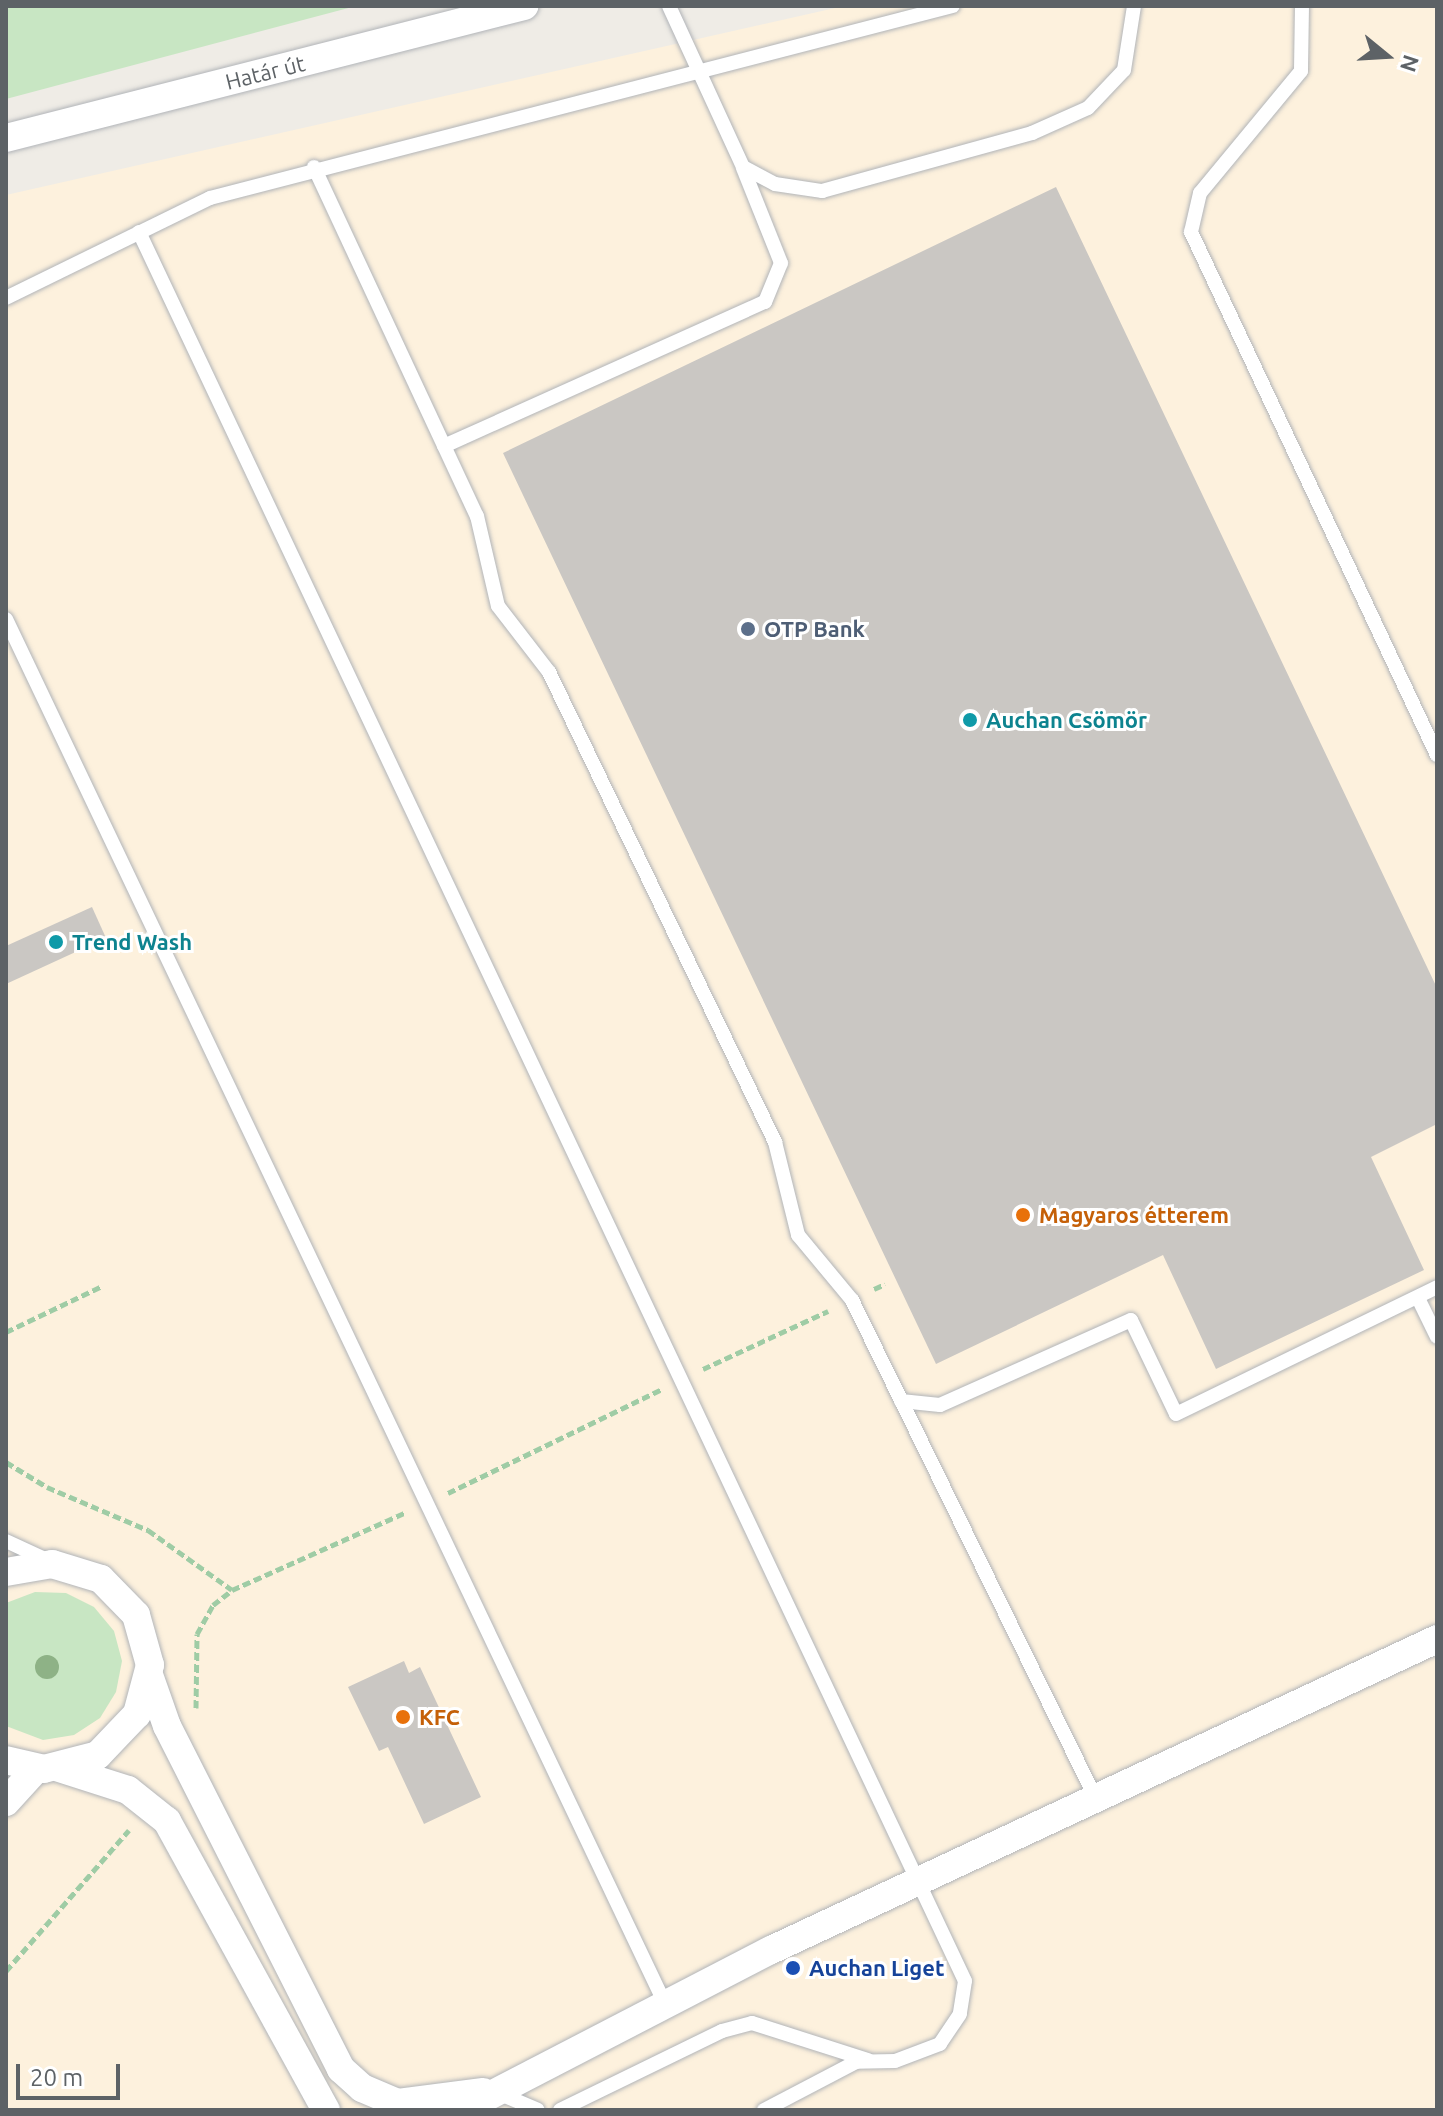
<!DOCTYPE html>
<html>
<head>
<meta charset="utf-8">
<style>
	body { margin:0 }
	#map { position:relative; width:1443px; height:2116px; overflow:hidden; background:#efece6; font-family:Ubuntu,sans-serif }
	div>[style] { position:absolute }
	[style*='--x'] { left:calc(var(--x)*1px); top:calc(var(--y)*1px); width:calc(var(--w)*1px); rotate:calc(var(--a)*1deg) }
	.commercial>* { inset:0; background:#fdf1dd }
	.green>* { inset:0; background:#c8e6c3 }
	.building>* { inset:0; background:#cac7c3 }
	.path>* { height:5px; margin-top:-2.5px; transform-origin:0; background:repeating-linear-gradient(90deg,#9fcca5 0 8px,transparent 0 12px) }
	.roads { filter:drop-shadow(0 0 2px #b1b4b8) drop-shadow(0 0 2px #b1b4b8) }
	.lane>* { height:14px; margin:-7px; padding:0 7px; transform-origin:7px; border-radius:7px; background:#fff }
	.street>* { height:28px; margin:-14px; padding:0 14px; transform-origin:14px; border-radius:14px; background:#fff }
	.trees>* { width:24px; height:24px; margin:-12px; border-radius:50%; background:#8eb286 }
	.dots>* { width:22px; height:22px; translate:-50% -50%; box-sizing:border-box; border:4px solid #fff; border-radius:50% }
	span { translate:-50% -50%; white-space:nowrap; text-align:center; line-height:1.15; -webkit-text-stroke:6px #fff; paint-order:stroke }
	.street-label { font-size:22px; color:#5d6266 }
	.service-label { font-size:22px; color:#4e5e75; font-weight:700 }
	.left { translate:0 -50%; text-align:left }
	.culture-label { font-size:22px; color:#0d838f; font-weight:700 }
	.food-label { font-size:22px; color:#c56008; font-weight:700 }
	.transit-label { font-size:22px; color:#164399; font-weight:700 }
	.frame { position:absolute; inset:0; border:8px solid #5d6266; pointer-events:none }
	.north { position:absolute; left:1347px; top:16px; width:80px; height:80px; -webkit-text-stroke:6px #fff; paint-order:stroke; rotate:108deg; font-size:22px; font-weight:700; line-height:32px; text-align:center; color:#5d6266 }
	.north::after { content:''; display:block; margin:auto; width:28px; height:36px; background:#5d6266; clip-path:polygon(50% 0,100% 100%,50% 72%,0 100%) }
	.scale { position:absolute; left:16px; top:2064px; width:104px; height:36px; box-sizing:border-box; border:4px solid #5d6266; border-top:0; padding-left:10px; font-size:24px; line-height:28px; white-space:nowrap; color:#5d6266; -webkit-text-stroke:6px #fff; paint-order:stroke }
</style>
</head>
<body>
<div id="map">
	<div class="commercial">
		<i style="clip-path:polygon(844px 6px,1437px 6px,1437px 2110px,6px 2110px,6px 195px)"></i>
	</div>
	<div class="green">
		<i style="clip-path:polygon(6px 6px,356px 6px,6px 99px)"></i>
		<i style="clip-path:polygon(35px 1592px,66px 1593px,94px 1607px,114px 1631px,122px 1661px,116px 1692px,100px 1718px,74px 1735px,43px 1740px,6px 1726px,6px 1603px)"></i>
	</div>
	<div class="building">
		<i style="clip-path:polygon(1056px 187px,1437px 988px,1437px 1124px,1371px 1157px,1424px 1270px,1216px 1369px,1163px 1255px,936px 1364px,503px 453px)"></i>
		<i style="clip-path:polygon(92px 907px,106px 938px,6px 984px,6px 946px)"></i>
		<i style="clip-path:polygon(404px 1661px,409px 1673px,420px 1667px,481px 1797px,424px 1824px,388px 1747px,379px 1751px,348px 1687px)"></i>
	</div>
	<div class="path">
		<i style="--x:874;--y:1289;--w:12;--a:-24"></i>
		<i style="--x:6;--y:1332;--w:106;--a:-25.6"></i>
		<i style="--x:703;--y:1369;--w:138;--a:-24.9"></i>
		<i style="--x:6;--y:1462;--w:48;--a:31.4"></i>
		<i style="--x:47;--y:1487;--w:110;--a:23.1"></i>
		<i style="--x:148;--y:1530;--w:103;--a:35.5"></i>
		<i style="--x:448;--y:1493;--w:238;--a:-25.9"></i>
		<i style="--x:196;--y:1708;--w:74;--a:-89.2"></i>
		<i style="--x:197;--y:1634;--w:33;--a:-61"></i>
		<i style="--x:213;--y:1605;--w:24;--a:-38"></i>
		<i style="--x:232;--y:1590;--w:191;--a:-24.1"></i>
		<i style="--x:6;--y:1971;--w:187;--a:-48.9"></i>
	</div>
	<div class="roads">
		<div class="lane">
			<i style="--x:669;--y:6;--w:177;--a:65.3"></i>
			<i style="--x:743;--y:167;--w:36;--a:28"></i>
			<i style="--x:775;--y:184;--w:48;--a:8.5"></i>
			<i style="--x:822;--y:191;--w:218;--a:-15.4"></i>
			<i style="--x:1032;--y:133;--w:61;--a:-24.1"></i>
			<i style="--x:1088;--y:108;--w:52;--a:-46.5"></i>
			<i style="--x:1124;--y:70;--w:65;--a:-81.1"></i>
			<i style="--x:1302;--y:6;--w:65;--a:90.9"></i>
			<i style="--x:1301;--y:71;--w:158;--a:129.6"></i>
			<i style="--x:1200;--y:193;--w:40;--a:103"></i>
			<i style="--x:1191;--y:232;--w:578;--a:64.81"></i>
			<i style="--x:314;--y:167;--w:385;--a:65"></i>
			<i style="--x:477;--y:516;--w:92;--a:76.9"></i>
			<i style="--x:498;--y:606;--w:83;--a:52.3"></i>
			<i style="--x:549;--y:672;--w:522;--a:64.32"></i>
			<i style="--x:775;--y:1142;--w:96;--a:76.1"></i>
			<i style="--x:798;--y:1235;--w:85;--a:50.3"></i>
			<i style="--x:852;--y:1300;--w:555;--a:63.94"></i>
			<i style="--x:139;--y:232;--w:1934;--a:64.72"></i>
			<i style="--x:965;--y:1981;--w:33;--a:99"></i>
			<i style="--x:960;--y:2014;--w:36;--a:124"></i>
			<i style="--x:940;--y:2044;--w:48;--a:159.3"></i>
			<i style="--x:895;--y:2061;--w:39;--a:179"></i>
			<i style="--x:856;--y:2062;--w:104;--a:152.4"></i>
			<i style="--x:6;--y:298;--w:227;--a:-26.1"></i>
			<i style="--x:210;--y:198;--w:767;--a:-14.49"></i>
			<i style="--x:444;--y:446;--w:352;--a:-24.2"></i>
			<i style="--x:765;--y:302;--w:42;--a:-67.7"></i>
			<i style="--x:781;--y:263;--w:102;--a:-111.8"></i>
			<i style="--x:6;--y:619;--w:1534;--a:64.55"></i>
			<i style="--x:1418;--y:1298;--w:43;--a:64"></i>
			<i style="--x:901;--y:1401;--w:39;--a:6"></i>
			<i style="--x:940;--y:1405;--w:209;--a:-24"></i>
			<i style="--x:1131;--y:1320;--w:104;--a:64.4"></i>
			<i style="--x:1176;--y:1414;--w:290;--a:-25.9"></i>
			<i style="--x:6;--y:1541;--w:43;--a:24.8"></i>
			<i style="--x:498;--y:2093;--w:43;--a:23"></i>
			<i style="--x:560;--y:2110;--w:180;--a:-26"></i>
			<i style="--x:722;--y:2031;--w:31;--a:-15"></i>
			<i style="--x:752;--y:2023;--w:122;--a:17.7"></i>
		</div>
		<div class="street">
			<i style="--x:6;--y:138;--w:535;--a:-14.3"></i>
			<i style="--x:6;--y:1572;--w:47;--a:-9.9"></i>
			<i style="--x:52;--y:1564;--w:51;--a:17"></i>
			<i style="--x:101;--y:1579;--w:50;--a:45.8"></i>
			<i style="--x:136;--y:1615;--w:52;--a:74.4"></i>
			<i style="--x:150;--y:1665;--w:51;--a:104.9"></i>
			<i style="--x:137;--y:1714;--w:57;--a:133.6"></i>
			<i style="--x:98;--y:1755;--w:56;--a:165.5"></i>
			<i style="--x:44;--y:1769;--w:39;--a:-167"></i>
			<i style="--x:149;--y:1675;--w:54;--a:70.6"></i>
			<i style="--x:167;--y:1726;--w:385;--a:63.1"></i>
			<i style="--x:341;--y:2069;--w:28;--a:42"></i>
			<i style="--x:362;--y:2088;--w:39;--a:23"></i>
			<i style="--x:398;--y:2103;--w:86;--a:-7.4"></i>
			<i style="--x:59;--y:1768;--w:72;--a:17.7"></i>
			<i style="--x:128;--y:1790;--w:50;--a:38.5"></i>
			<i style="--x:167;--y:1821;--w:330;--a:61.2"></i>
			<i style="--x:6;--y:1802;--w:46;--a:-47.6"></i>
			<i style="--x:462;--y:2110;--w:348;--a:-27.4"></i>
			<i style="--x:771;--y:1950;--w:735;--a:-25.03"></i>
		</div>
	</div>
	<div class="trees">
		<i style="left:47px;top:1667px"></i>
	</div>
	<div class="dots">
		<i style="left:748px;top:629px;background:#5c6f8a"></i>
		<i style="left:970px;top:720px;background:#0f9aa8"></i>
		<i style="left:56px;top:942px;background:#0f9aa8"></i>
		<i style="left:1023px;top:1215px;background:#e8710a"></i>
		<i style="left:403px;top:1717px;background:#e8710a"></i>
		<i style="left:793px;top:1968px;background:#1a4fb4"></i>
	</div>
	<div class="street-label">
		<span style="left:265px;top:72px;rotate:-14deg">Határ út</span>
	</div>
	<div class="service-label">
		<span class="left" style="left:764px;top:629px">OTP Bank</span>
	</div>
	<div class="culture-label">
		<span class="left" style="left:986px;top:720px">Auchan Csömör</span>
		<span class="left" style="left:72px;top:942px">Trend Wash</span>
	</div>
	<div class="food-label">
		<span class="left" style="left:1039px;top:1215px">Magyaros étterem</span>
		<span class="left" style="left:419px;top:1717px">KFC</span>
	</div>
	<div class="transit-label">
		<span class="left" style="left:809px;top:1968px">Auchan Liget</span>
	</div>
	<div class="frame"></div>
	<div class="north">N</div>
	<div class="scale">20 m</div>
</div>
</body>
</html>
